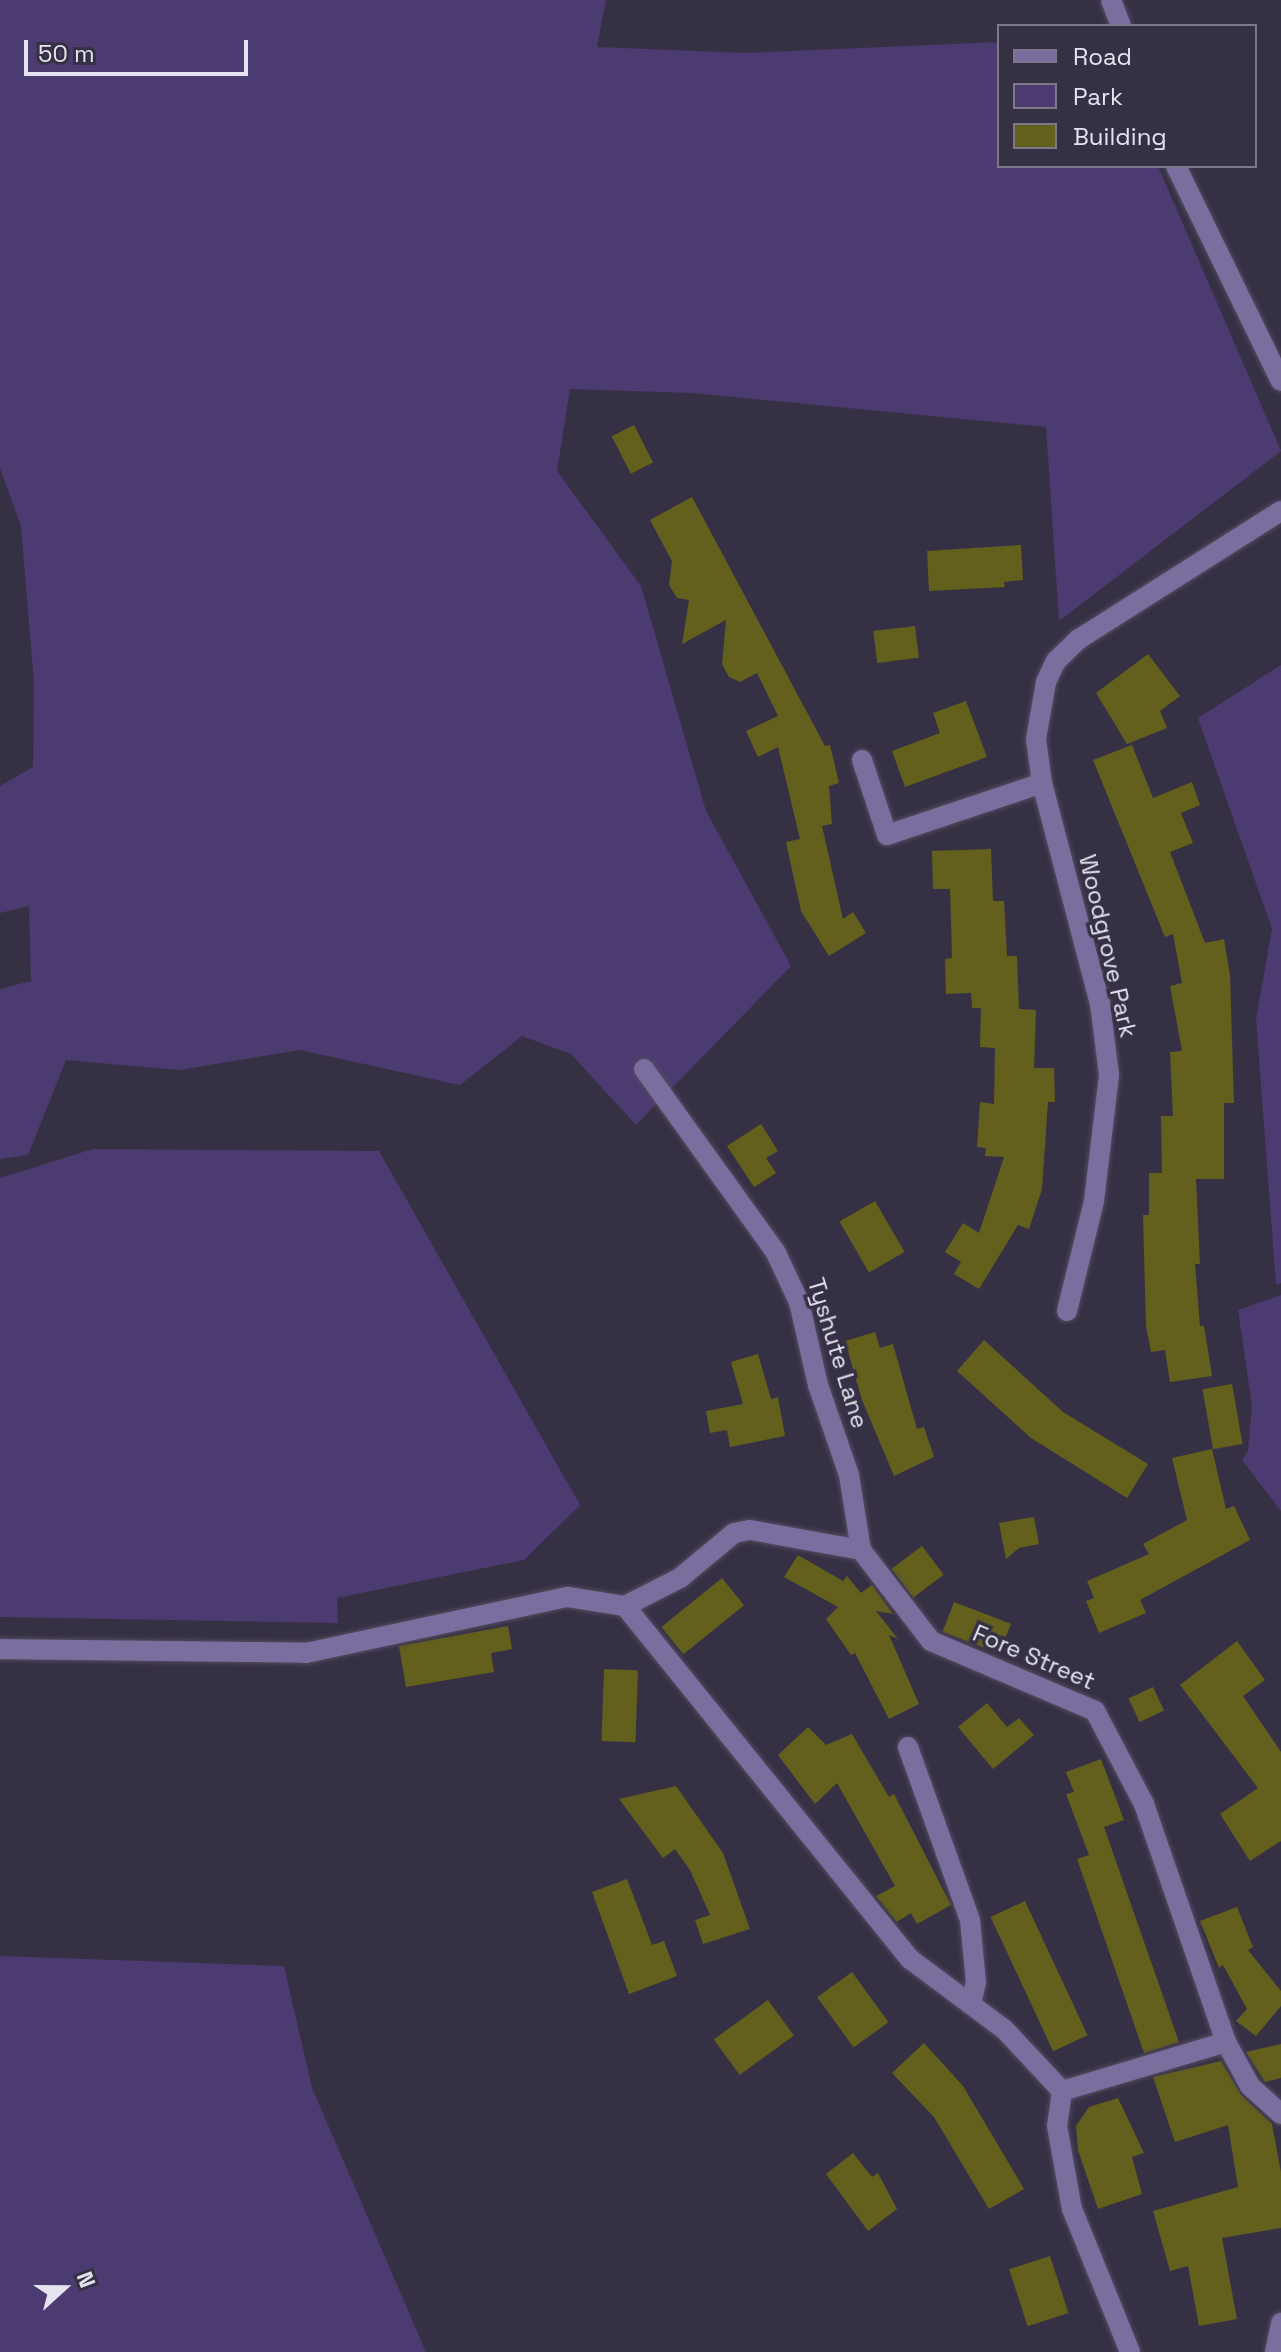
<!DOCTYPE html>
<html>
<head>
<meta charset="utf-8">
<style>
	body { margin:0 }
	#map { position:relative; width:1281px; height:2352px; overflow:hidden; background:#363045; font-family:"Space Grotesk",sans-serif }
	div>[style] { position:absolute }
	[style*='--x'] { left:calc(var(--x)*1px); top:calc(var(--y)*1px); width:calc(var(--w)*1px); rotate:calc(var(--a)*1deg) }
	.green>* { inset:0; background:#4c3b71 }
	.building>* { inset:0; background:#635f1c; transform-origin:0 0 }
	.roads { filter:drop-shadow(0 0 2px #524d60) drop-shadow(0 0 2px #524d60) }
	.minor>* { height:20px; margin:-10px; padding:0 10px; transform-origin:10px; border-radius:10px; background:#7b6e9f }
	span { translate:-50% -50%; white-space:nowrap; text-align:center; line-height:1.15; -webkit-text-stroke:7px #363045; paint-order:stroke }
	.street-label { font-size:24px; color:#e6e3f0 }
	.legend { position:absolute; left:997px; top:24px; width:260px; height:144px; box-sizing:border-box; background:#363045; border:2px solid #7c7889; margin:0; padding:10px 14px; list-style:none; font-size:24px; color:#e6e3f0 }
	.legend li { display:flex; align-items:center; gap:16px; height:40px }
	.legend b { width:40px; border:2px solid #7c7889 }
	.north { position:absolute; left:24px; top:2248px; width:80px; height:80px; -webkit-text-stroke:6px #363045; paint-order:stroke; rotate:69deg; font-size:22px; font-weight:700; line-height:32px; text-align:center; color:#e6e3f0 }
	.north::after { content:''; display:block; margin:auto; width:28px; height:36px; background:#e6e3f0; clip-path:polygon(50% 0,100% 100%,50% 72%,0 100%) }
	.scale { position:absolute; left:24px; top:40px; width:224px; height:36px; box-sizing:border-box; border:4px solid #e6e3f0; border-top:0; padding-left:10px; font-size:24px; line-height:28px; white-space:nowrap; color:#e6e3f0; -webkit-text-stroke:6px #363045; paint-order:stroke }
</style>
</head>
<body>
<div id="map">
	<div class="green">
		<i style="clip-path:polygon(0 0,606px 0,597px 47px,745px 53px,999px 42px,999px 166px,1158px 166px,1281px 451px,1059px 621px,1046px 427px,692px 393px,570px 389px,557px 471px,641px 586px,706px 811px,791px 966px,636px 1125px,571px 1054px,522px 1036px,460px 1085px,300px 1050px,179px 1070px,66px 1060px,28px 1155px,0 1159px,0 989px,31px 981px,29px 906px,0 913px,0 786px,33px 767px,34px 682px,21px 526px,0 468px)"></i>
		<i style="clip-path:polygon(1281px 665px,1281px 1283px,1276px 1284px,1256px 1019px,1272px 929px,1198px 718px)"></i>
		<i style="clip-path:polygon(93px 1149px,379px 1151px,580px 1505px,524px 1560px,337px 1598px,338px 1623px,0 1617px,0 1178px)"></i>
		<i style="clip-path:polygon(1281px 1295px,1281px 1511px,1242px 1460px,1248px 1451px,1252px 1406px,1238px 1310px)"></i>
		<i style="clip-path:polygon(0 1956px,284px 1966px,312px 2088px,426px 2352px,0 2352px)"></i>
	</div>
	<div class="building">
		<i style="left:634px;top:425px;width:42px;height:25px;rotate:63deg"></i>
		<i style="clip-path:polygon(692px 497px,825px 746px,830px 745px,839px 783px,829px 786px,832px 824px,822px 826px,843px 919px,853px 912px,866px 933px,829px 956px,801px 911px,786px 842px,800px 839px,778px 747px,758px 757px,746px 731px,778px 716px,757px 673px,740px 682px,729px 677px,722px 664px,726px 620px,682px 644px,689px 600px,677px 598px,669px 585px,672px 561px,650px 520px)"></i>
		<i style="clip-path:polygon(1021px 545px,1023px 580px,1004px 582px,1005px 587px,929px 591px,927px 551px)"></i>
		<i style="left:915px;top:626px;width:32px;height:42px;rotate:83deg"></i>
		<i style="clip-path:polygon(1148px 654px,1180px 696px,1160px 711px,1167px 728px,1127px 744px,1096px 693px)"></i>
		<i style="clip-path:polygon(966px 701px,987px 757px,905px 787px,892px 751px,940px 733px,933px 713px)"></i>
		<i style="clip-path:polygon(1132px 745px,1153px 798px,1192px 782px,1200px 805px,1181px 813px,1193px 843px,1170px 852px,1205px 943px,1224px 939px,1230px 975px,1234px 1103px,1224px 1103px,1224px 1179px,1196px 1179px,1200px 1264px,1195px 1264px,1200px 1326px,1204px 1326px,1212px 1376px,1170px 1382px,1165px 1350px,1151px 1352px,1146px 1326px,1143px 1215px,1149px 1215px,1149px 1173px,1162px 1173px,1161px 1116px,1173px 1116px,1170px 1052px,1182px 1051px,1170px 986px,1182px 983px,1173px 934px,1165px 937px,1093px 760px)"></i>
		<i style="clip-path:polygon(991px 849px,993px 901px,1004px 901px,1007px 956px,1017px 956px,1019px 1009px,1036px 1010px,1034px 1068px,1054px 1068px,1055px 1102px,1048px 1102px,1042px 1189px,1029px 1229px,1018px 1225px,979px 1289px,954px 1274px,961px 1262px,945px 1252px,963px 1223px,979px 1233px,1004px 1157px,985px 1156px,986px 1148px,977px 1147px,980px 1102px,994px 1104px,995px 1048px,980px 1047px,981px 1008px,972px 1008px,971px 993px,946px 994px,945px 959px,952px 958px,950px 889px,933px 889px,932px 851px)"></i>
		<i style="clip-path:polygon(761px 1124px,778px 1151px,766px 1158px,776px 1173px,754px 1187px,727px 1146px)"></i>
		<i style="left:875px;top:1201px;width:59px;height:41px;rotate:60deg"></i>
		<i style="clip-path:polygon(875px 1332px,880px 1348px,893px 1344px,917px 1429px,924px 1427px,934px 1457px,894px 1476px,862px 1400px,845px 1341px)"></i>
		<i style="clip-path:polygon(984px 1340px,1063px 1412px,1148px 1464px,1127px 1498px,1031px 1438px,957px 1371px)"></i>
		<i style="clip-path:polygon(758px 1354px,771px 1399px,778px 1397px,785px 1436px,730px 1447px,727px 1430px,710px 1433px,706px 1411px,743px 1404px,731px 1362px)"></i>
		<i style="left:1232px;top:1384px;width:61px;height:30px;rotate:80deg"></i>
		<i style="clip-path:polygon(1212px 1449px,1226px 1509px,1234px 1506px,1250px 1540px,1140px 1600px,1146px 1613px,1099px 1633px,1086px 1601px,1094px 1598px,1087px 1581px,1149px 1554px,1143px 1544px,1187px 1520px,1172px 1458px)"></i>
		<i style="clip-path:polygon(1034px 1517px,1039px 1544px,1019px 1548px,1006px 1559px,999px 1523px)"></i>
		<i style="left:922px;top:1546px;width:36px;height:38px;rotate:53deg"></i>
		<i style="clip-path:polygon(798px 1555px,843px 1581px,847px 1576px,861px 1593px,872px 1585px,893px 1614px,876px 1611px,898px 1639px,889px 1635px,919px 1704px,889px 1719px,855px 1653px,851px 1655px,826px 1619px,838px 1607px,784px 1577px)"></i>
		<i style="left:722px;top:1578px;width:35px;height:78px;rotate:51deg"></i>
		<i style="left:954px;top:1602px;width:61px;height:32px;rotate:21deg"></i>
		<i style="clip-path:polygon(508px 1626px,512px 1649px,491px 1653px,494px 1672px,406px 1687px,399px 1646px)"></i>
		<i style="clip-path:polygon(1237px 1641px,1265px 1680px,1243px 1696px,1281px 1752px,1281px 1841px,1250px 1861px,1220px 1814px,1258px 1788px,1180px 1685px)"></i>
		<i style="left:604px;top:1669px;width:34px;height:72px;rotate:2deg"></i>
		<i style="left:1153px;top:1687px;width:26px;height:27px;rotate:65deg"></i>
		<i style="clip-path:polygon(987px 1703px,1007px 1727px,1019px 1718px,1034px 1735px,993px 1769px,958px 1727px)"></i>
		<i style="clip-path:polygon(808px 1727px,826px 1745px,852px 1734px,889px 1797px,894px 1794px,951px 1905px,917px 1924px,911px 1913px,897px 1922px,876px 1896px,895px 1886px,837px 1783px,815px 1804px,778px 1755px)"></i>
		<i style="clip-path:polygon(1101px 1759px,1124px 1820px,1104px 1827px,1179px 2042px,1144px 2053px,1077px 1859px,1089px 1855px,1066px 1794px,1074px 1792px,1066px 1772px)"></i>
		<i style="clip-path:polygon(676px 1786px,723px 1853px,750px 1929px,703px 1944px,695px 1920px,710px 1915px,690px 1870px,675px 1849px,663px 1858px,619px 1799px)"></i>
		<i style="clip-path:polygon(627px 1879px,652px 1945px,664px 1941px,677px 1976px,629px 1994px,592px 1892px)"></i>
		<i style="left:1025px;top:1901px;width:148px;height:38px;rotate:65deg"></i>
		<i style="clip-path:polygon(1237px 1907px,1253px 1947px,1248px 1950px,1281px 1991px,1281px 2006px,1256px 2036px,1236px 2021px,1247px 2009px,1223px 1965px,1219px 1968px,1200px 1921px)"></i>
		<i style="left:852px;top:1972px;width:62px;height:43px;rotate:54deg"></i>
		<i style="left:768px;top:2000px;width:44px;height:67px;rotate:54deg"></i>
		<i style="clip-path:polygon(924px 2043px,963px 2086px,1024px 2189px,989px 2209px,934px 2117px,892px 2073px)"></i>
		<i style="clip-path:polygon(1281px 2044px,1281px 2078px,1265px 2082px,1246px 2052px)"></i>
		<i style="clip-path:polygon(1221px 2061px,1241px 2095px,1272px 2124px,1281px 2172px,1281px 2228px,1222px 2238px,1237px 2319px,1199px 2326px,1188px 2266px,1170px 2271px,1153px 2211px,1238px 2187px,1228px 2125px,1175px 2142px,1153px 2077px)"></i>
		<i style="clip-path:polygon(1118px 2098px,1144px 2153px,1132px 2157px,1142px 2194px,1098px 2209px,1078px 2150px,1076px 2126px,1089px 2107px)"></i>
		<i style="clip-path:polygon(853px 2153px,872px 2177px,878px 2173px,897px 2209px,868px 2231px,826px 2174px)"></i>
		<i style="left:1050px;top:2256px;width:60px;height:43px;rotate:72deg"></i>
	</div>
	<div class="roads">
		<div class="minor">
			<i style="--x:1111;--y:0;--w:28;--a:69"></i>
			<i style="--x:1176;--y:166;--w:239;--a:64"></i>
			<i style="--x:862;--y:760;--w:79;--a:71.6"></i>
			<i style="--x:887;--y:835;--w:163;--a:-18.5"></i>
			<i style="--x:644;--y:1069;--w:226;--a:54.3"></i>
			<i style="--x:776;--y:1253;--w:54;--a:64.9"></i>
			<i style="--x:799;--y:1302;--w:85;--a:77.1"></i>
			<i style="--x:818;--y:1385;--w:95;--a:71"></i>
			<i style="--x:849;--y:1475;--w:76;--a:80.9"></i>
			<i style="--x:1067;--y:1311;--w:113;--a:-76.2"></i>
			<i style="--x:1094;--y:1201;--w:127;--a:-83.2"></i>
			<i style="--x:1109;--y:1075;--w:72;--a:-97.2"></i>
			<i style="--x:1100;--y:1004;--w:228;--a:-104.7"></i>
			<i style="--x:1042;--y:783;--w:44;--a:-97.8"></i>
			<i style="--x:1036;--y:739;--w:58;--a:-80"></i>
			<i style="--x:1046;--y:682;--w:23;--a:-65"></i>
			<i style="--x:1056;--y:661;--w:32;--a:-44"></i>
			<i style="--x:1079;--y:639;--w:239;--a:-32.4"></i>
			<i style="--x:625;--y:1606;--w:62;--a:-27"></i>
			<i style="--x:680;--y:1578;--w:70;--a:-39.8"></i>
			<i style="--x:734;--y:1533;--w:16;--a:-11"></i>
			<i style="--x:750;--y:1530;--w:113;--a:10.2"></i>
			<i style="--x:861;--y:1550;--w:115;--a:52.4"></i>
			<i style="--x:931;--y:1641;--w:178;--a:23.1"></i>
			<i style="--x:1095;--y:1711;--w:105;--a:62.2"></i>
			<i style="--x:1144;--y:1804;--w:252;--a:71"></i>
			<i style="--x:1226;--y:2042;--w:50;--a:61.4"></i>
			<i style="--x:1250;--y:2086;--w:42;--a:42.1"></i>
			<i style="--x:0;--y:1649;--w:306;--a:0.7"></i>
			<i style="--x:306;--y:1653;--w:268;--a:-12.1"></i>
			<i style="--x:568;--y:1597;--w:58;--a:9"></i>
			<i style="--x:625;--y:1606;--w:454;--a:51.1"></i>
			<i style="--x:910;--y:1959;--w:117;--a:36.7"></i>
			<i style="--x:1004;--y:2029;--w:85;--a:46.9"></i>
			<i style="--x:1062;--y:2091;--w:171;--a:-16.6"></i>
			<i style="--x:908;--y:1747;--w:184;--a:70.3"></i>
			<i style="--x:970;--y:1920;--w:62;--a:84.5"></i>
			<i style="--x:976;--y:1982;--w:23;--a:103"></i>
			<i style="--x:1062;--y:2091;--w:35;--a:98"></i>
			<i style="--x:1057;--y:2126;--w:84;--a:79.8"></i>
			<i style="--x:1072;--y:2209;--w:154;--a:67.9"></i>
			<i style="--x:1275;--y:2352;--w:30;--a:-78"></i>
		</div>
	</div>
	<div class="street-label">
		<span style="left:1108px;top:946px;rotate:77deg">Woodgrove Park</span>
		<span style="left:838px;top:1353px;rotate:73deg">Tyshute Lane</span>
		<span style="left:1034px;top:1657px;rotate:23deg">Fore Street</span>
	</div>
	<ul class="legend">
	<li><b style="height:10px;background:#7b6e9f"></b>Road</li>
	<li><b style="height:22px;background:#4c3b71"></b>Park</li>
	<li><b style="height:22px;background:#635f1c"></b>Building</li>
	</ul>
	<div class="north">N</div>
	<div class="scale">50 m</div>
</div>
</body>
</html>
